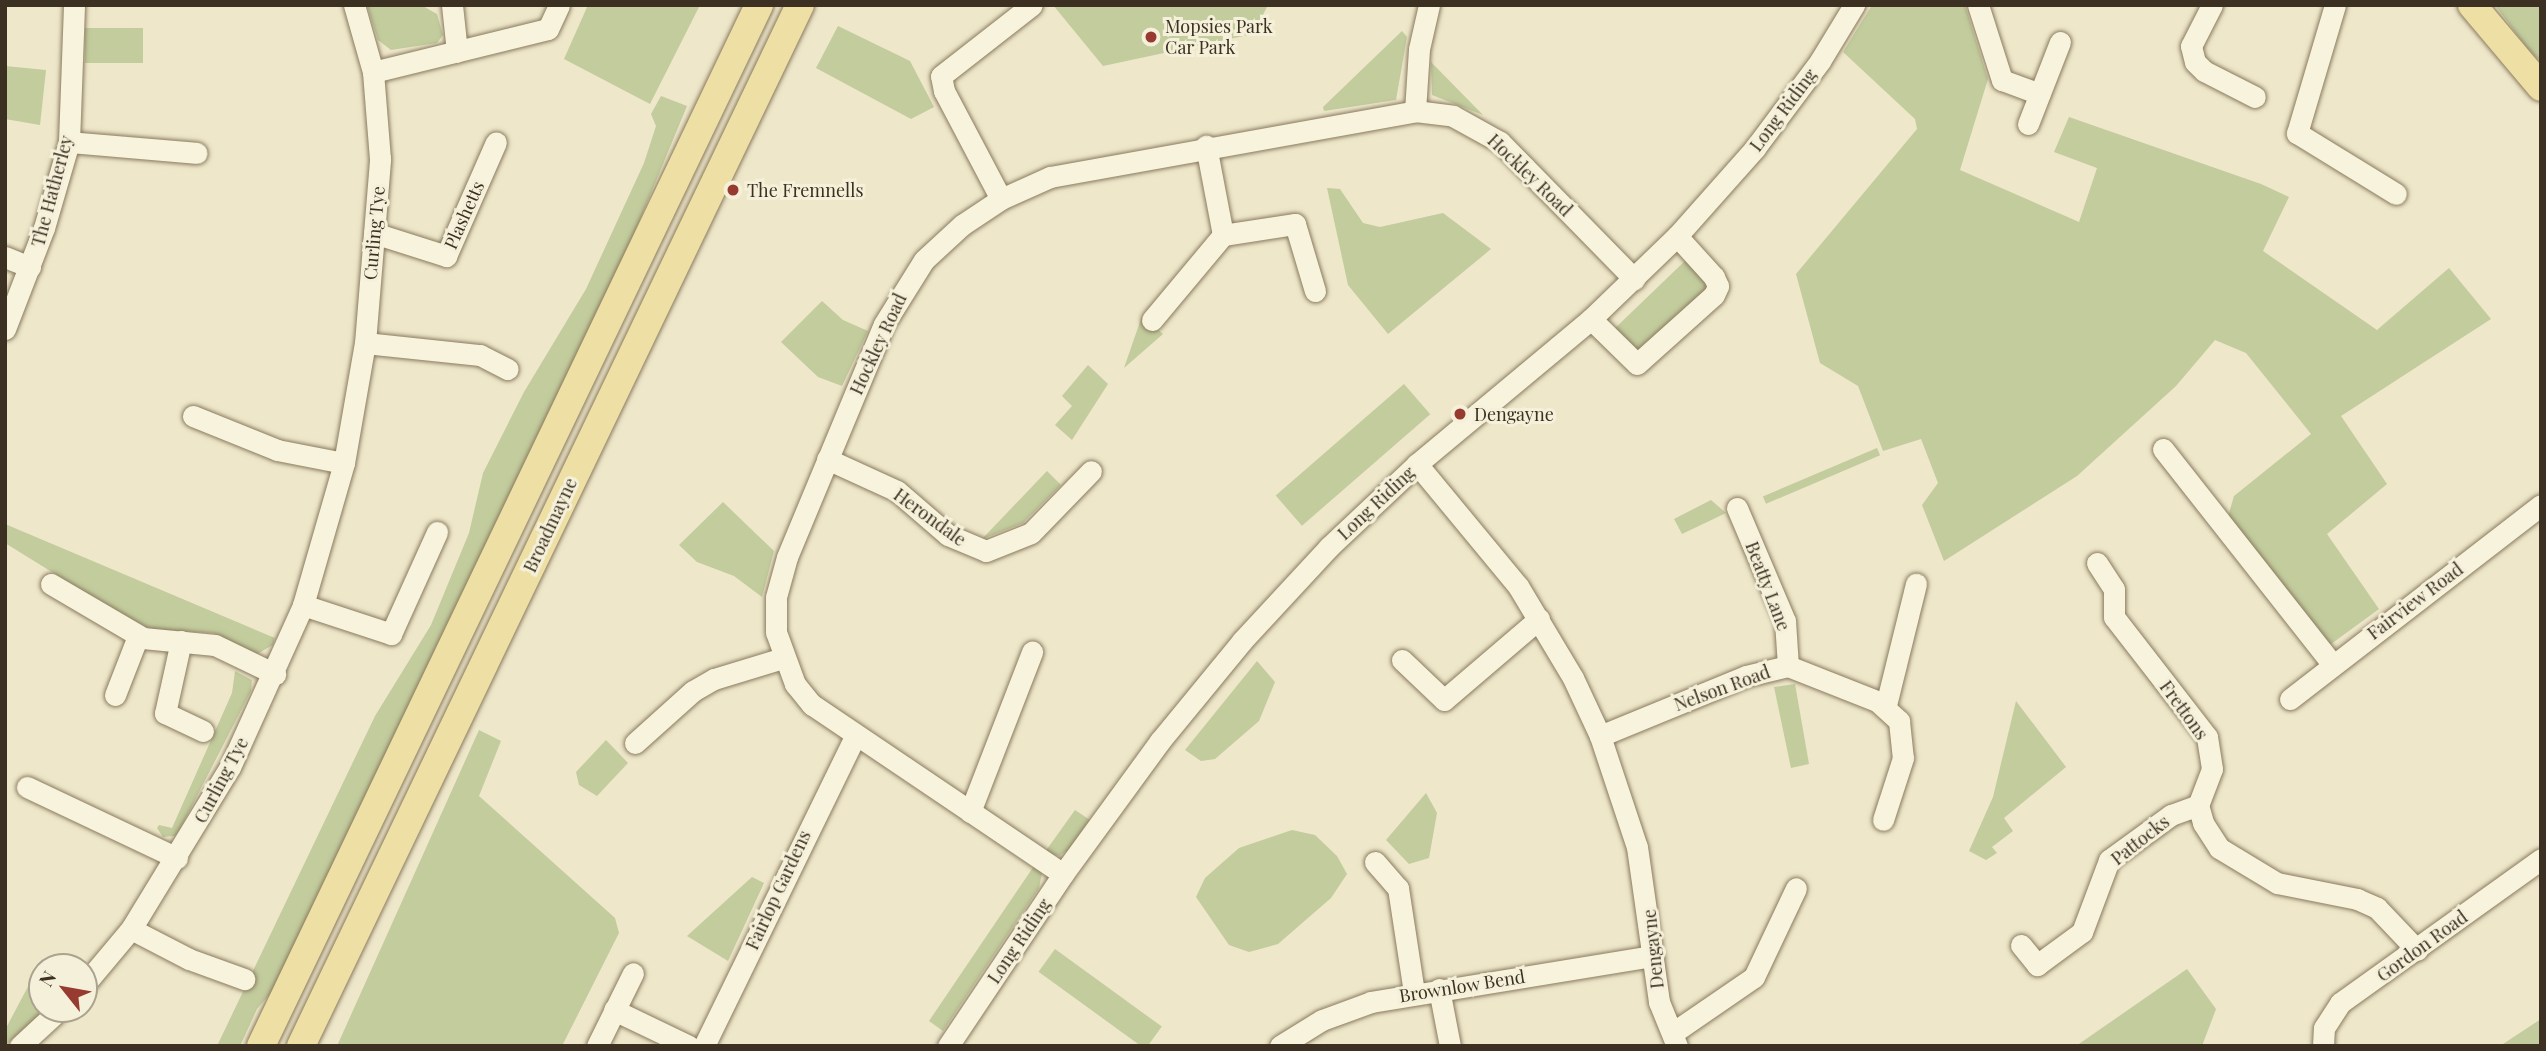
<!DOCTYPE html>
<html>
<head>
<meta charset="utf-8">
<style>
	body { margin:0 }
	#map { position:relative; width:2546px; height:1051px; overflow:hidden; background:#eee7ca; font-family:"Playfair Display",serif }
	div>[style] { position:absolute }
	[style*='--x'] { left:calc(var(--x)*1px); top:calc(var(--y)*1px); width:calc(var(--w)*1px); rotate:calc(var(--a)*1deg) }
	.green>* { inset:0; background:#c2cc9d; transform-origin:0 0 }
	.roads { filter:drop-shadow(0 0 2px #8a7a5e) drop-shadow(0 0 2px #8a7a5e) }
	.minor>* { height:21px; margin:-10.5px; padding:0 10.5px; transform-origin:10.5px; border-radius:10.5px; background:#f8f3dd }
	.major>* { height:28px; margin:-14px; padding:0 14px; transform-origin:14px; border-radius:14px; background:#eedfa4 }
	.dots>* { width:19px; height:19px; translate:-50% -50%; box-sizing:border-box; border:4px solid #f5f0d9; border-radius:50% }
	span { translate:-50% -50%; white-space:nowrap; text-align:center; line-height:1.15; -webkit-text-stroke:6px #f5f0d9; paint-order:stroke }
	.poi-label { font-size:18px; color:#3b3021 }
	.left { translate:0 -50%; text-align:left }
	.street-label { font-size:18px; color:#3b3021 }
	.frame { position:absolute; inset:0; border:7px solid #3b3021; pointer-events:none }
	.north { position:absolute; left:28px; top:953px; width:70px; height:70px; box-sizing:border-box; background:#f5f0d9; border:2px solid #aba38f; border-radius:50%; rotate:301deg; font-size:19px; font-weight:700; line-height:28px; text-align:center; color:#3b3021 }
	.north::after { content:''; display:block; margin:auto; width:24px; height:32px; background:#973a30; clip-path:polygon(50% 0,100% 100%,50% 72%,0 100%) }
</style>
</head>
<body>
<div id="map">
	<div class="green">
		<i style="clip-path:polygon(367px 5px,421px 5px,437px 14px,443px 35px,437px 43px,391px 50px,378px 40px)"></i>
		<i style="clip-path:polygon(588px 5px,700px 5px,650px 104px,564px 59px)"></i>
		<i style="clip-path:polygon(1053px 5px,1268px 5px,1253px 34px,1103px 66px)"></i>
		<i style="clip-path:polygon(1872px 5px,1965px 5px,1988px 79px,1960px 170px,2079px 222px,2097px 168px,2054px 152px,2069px 117px,2261px 184px,2289px 197px,2263px 251px,2377px 330px,2449px 268px,2491px 319px,2341px 416px,2387px 484px,2327px 534px,2379px 609px,2327px 647px,2225px 527px,2234px 496px,2311px 434px,2246px 353px,2215px 340px,2176px 386px,2077px 476px,1944px 561px,1922px 505px,1938px 483px,1921px 439px,1883px 451px,1858px 386px,1820px 363px,1796px 274px,1917px 129px,1915px 119px,1843px 52px)"></i>
		<i style="clip-path:polygon(2495px 5px,2541px 5px,2541px 62px,2528px 49px)"></i>
		<i style="clip-path:polygon(838px 26px,910px 61px,934px 107px,911px 119px,816px 68px)"></i>
		<i style="left:85px;top:28px;width:58px;height:35px"></i>
		<i style="clip-path:polygon(1402px 31px,1407px 37px,1396px 100px,1324px 111px,1323px 107px)"></i>
		<i style="clip-path:polygon(1431px 62px,1483px 115px,1432px 95px)"></i>
		<i style="clip-path:polygon(5px 66px,46px 70px,40px 125px,5px 119px)"></i>
		<i style="clip-path:polygon(661px 96px,687px 106px,608px 297px,284px 978px,257px 1009px,240px 1046px,217px 1046px,375px 716px,431px 625px,469px 533px,483px 473px,524px 392px,586px 289px,644px 163px,656px 126px,651px 114px)"></i>
		<i style="clip-path:polygon(1327px 188px,1340px 189px,1363px 223px,1380px 227px,1443px 213px,1491px 249px,1388px 334px,1348px 285px)"></i>
		<i style="clip-path:polygon(1688px 258px,1711px 287px,1644px 356px,1610px 333px)"></i>
		<i style="clip-path:polygon(822px 301px,843px 320px,868px 331px,842px 386px,818px 377px,781px 342px)"></i>
		<i style="clip-path:polygon(1142px 316px,1163px 334px,1124px 368px)"></i>
		<i style="clip-path:polygon(1088px 365px,1108px 384px,1072px 440px,1055px 425px,1072px 406px,1062px 396px)"></i>
		<i style="left:1404px;top:384px;width:40px;height:170px;rotate:49deg"></i>
		<i style="left:1877px;top:448px;width:8px;height:124px;rotate:67deg"></i>
		<i style="clip-path:polygon(1047px 471px,1061px 485px,1023px 523px,982px 539px)"></i>
		<i style="clip-path:polygon(1711px 500px,1726px 513px,1682px 534px,1674px 519px)"></i>
		<i style="clip-path:polygon(723px 502px,774px 551px,762px 597px,734px 576px,697px 562px,679px 545px)"></i>
		<i style="clip-path:polygon(5px 524px,275px 638px,273px 645px,257px 654px,213px 633px,144px 629px,5px 543px)"></i>
		<i style="clip-path:polygon(1257px 661px,1275px 682px,1259px 721px,1215px 759px,1201px 761px,1185px 750px)"></i>
		<i style="clip-path:polygon(235px 671px,252px 680px,251px 691px,180px 829px,175px 836px,163px 837px,157px 828px,159px 825px,172px 828px,232px 693px)"></i>
		<i style="clip-path:polygon(1795px 684px,1809px 764px,1791px 768px,1774px 687px)"></i>
		<i style="clip-path:polygon(2016px 701px,2066px 767px,2004px 818px,2013px 831px,1992px 847px,1997px 853px,1986px 860px,1969px 851px,1993px 797px)"></i>
		<i style="clip-path:polygon(479px 730px,501px 741px,479px 796px,615px 918px,619px 933px,562px 1046px,337px 1046px)"></i>
		<i style="clip-path:polygon(606px 740px,628px 763px,597px 796px,579px 785px,576px 772px)"></i>
		<i style="clip-path:polygon(1426px 793px,1437px 813px,1429px 858px,1409px 864px,1386px 840px)"></i>
		<i style="clip-path:polygon(1075px 810px,1090px 820px,1070px 849px,1059px 856px,1045px 852px)"></i>
		<i style="clip-path:polygon(1292px 830px,1315px 835px,1337px 856px,1347px 874px,1331px 898px,1278px 944px,1249px 952px,1229px 945px,1196px 897px,1205px 878px,1239px 848px)"></i>
		<i style="clip-path:polygon(1034px 866px,1042px 873px,1039px 888px,943px 1031px,929px 1021px)"></i>
		<i style="clip-path:polygon(752px 877px,764px 883px,728px 961px,687px 936px)"></i>
		<i style="left:1055px;top:949px;width:132px;height:28px;rotate:36deg"></i>
		<i style="clip-path:polygon(41px 962px,52px 967px,42px 967px,42px 1009px,46px 1009px,5px 1046px,5px 1030px)"></i>
		<i style="clip-path:polygon(2187px 969px,2216px 1009px,2202px 1046px,2076px 1046px)"></i>
		<i style="clip-path:polygon(2541px 1019px,2541px 1046px,2500px 1046px)"></i>
	</div>
	<div class="roads">
		<div class="minor">
			<i style="--x:452;--y:5;--w:47;--a:83.9"></i>
			<i style="--x:1978;--y:5;--w:79;--a:72.3"></i>
			<i style="--x:2002;--y:80;--w:40;--a:20.2"></i>
			<i style="--x:2212;--y:5;--w:46;--a:117.1"></i>
			<i style="--x:2191;--y:46;--w:16;--a:76"></i>
			<i style="--x:2195;--y:62;--w:13;--a:45"></i>
			<i style="--x:2204;--y:71;--w:57;--a:27"></i>
			<i style="--x:2335;--y:5;--w:134;--a:106.5"></i>
			<i style="--x:2297;--y:133;--w:116;--a:31.6"></i>
			<i style="--x:373;--y:72;--w:180;--a:-13.8"></i>
			<i style="--x:548;--y:29;--w:26;--a:-65"></i>
			<i style="--x:1415;--y:111;--w:62;--a:-86.3"></i>
			<i style="--x:1419;--y:49;--w:45;--a:-77.2"></i>
			<i style="--x:2028;--y:124;--w:88;--a:-68.7"></i>
			<i style="--x:69;--y:142;--w:128;--a:4.9"></i>
			<i style="--x:1001;--y:199;--w:122;--a:-117.8"></i>
			<i style="--x:944;--y:91;--w:15;--a:-101"></i>
			<i style="--x:941;--y:76;--w:115;--a:-38"></i>
			<i style="--x:374;--y:233;--w:76;--a:17.7"></i>
			<i style="--x:446;--y:256;--w:124;--a:-66.3"></i>
			<i style="--x:1223;--y:235;--w:73;--a:-8.7"></i>
			<i style="--x:1295;--y:224;--w:70;--a:73.4"></i>
			<i style="--x:5;--y:257;--w:27;--a:22"></i>
			<i style="--x:1591;--y:319;--w:64;--a:44.4"></i>
			<i style="--x:1637;--y:364;--w:103;--a:-41.9"></i>
			<i style="--x:1714;--y:295;--w:10;--a:-66"></i>
			<i style="--x:1718;--y:286;--w:10;--a:-114"></i>
			<i style="--x:1714;--y:277;--w:55;--a:-132.1"></i>
			<i style="--x:1152;--y:320;--w:111;--a:-50.1"></i>
			<i style="--x:1223;--y:235;--w:91;--a:-100.8"></i>
			<i style="--x:5;--y:329;--w:108;--a:-68.9"></i>
			<i style="--x:44;--y:228;--w:90;--a:-73.8"></i>
			<i style="--x:69;--y:142;--w:137;--a:-87.9"></i>
			<i style="--x:365;--y:343;--w:116;--a:6"></i>
			<i style="--x:480;--y:355;--w:31;--a:27"></i>
			<i style="--x:193;--y:416;--w:91;--a:22"></i>
			<i style="--x:277;--y:450;--w:68;--a:11"></i>
			<i style="--x:2163;--y:449;--w:273;--a:51.8"></i>
			<i style="--x:827;--y:459;--w:77;--a:24.6"></i>
			<i style="--x:897;--y:491;--w:67;--a:40.8"></i>
			<i style="--x:948;--y:535;--w:41;--a:22.8"></i>
			<i style="--x:986;--y:551;--w:48;--a:-21.8"></i>
			<i style="--x:1031;--y:533;--w:86;--a:-45.9"></i>
			<i style="--x:1417;--y:464;--w:158;--a:50.4"></i>
			<i style="--x:1518;--y:586;--w:107;--a:59.1"></i>
			<i style="--x:1573;--y:678;--w:64;--a:65"></i>
			<i style="--x:1600;--y:736;--w:117;--a:71.6"></i>
			<i style="--x:1637;--y:847;--w:157;--a:81.9"></i>
			<i style="--x:1659;--y:1002;--w:48;--a:67.8"></i>
			<i style="--x:1737;--y:508;--w:123;--a:67"></i>
			<i style="--x:1785;--y:621;--w:45;--a:86.2"></i>
			<i style="--x:2097;--y:563;--w:31;--a:57"></i>
			<i style="--x:2114;--y:589;--w:28;--a:90"></i>
			<i style="--x:2114;--y:617;--w:152;--a:52.2"></i>
			<i style="--x:2207;--y:737;--w:32;--a:81"></i>
			<i style="--x:2212;--y:769;--w:39;--a:111"></i>
			<i style="--x:2198;--y:805;--w:19;--a:74"></i>
			<i style="--x:2203;--y:823;--w:30;--a:57"></i>
			<i style="--x:2219;--y:848;--w:68;--a:31.1"></i>
			<i style="--x:2277;--y:883;--w:82;--a:11.3"></i>
			<i style="--x:2357;--y:899;--w:22;--a:24"></i>
			<i style="--x:2377;--y:908;--w:58;--a:46.4"></i>
			<i style="--x:51;--y:584;--w:107;--a:30.4"></i>
			<i style="--x:143;--y:638;--w:72;--a:5.6"></i>
			<i style="--x:215;--y:645;--w:67;--a:25.8"></i>
			<i style="--x:303;--y:605;--w:93;--a:18.2"></i>
			<i style="--x:391;--y:634;--w:112;--a:-65.7"></i>
			<i style="--x:181;--y:641;--w:74;--a:102.5"></i>
			<i style="--x:165;--y:713;--w:42;--a:25.3"></i>
			<i style="--x:1402;--y:660;--w:58;--a:43.6"></i>
			<i style="--x:1444;--y:700;--w:125;--a:-40.5"></i>
			<i style="--x:115;--y:695;--w:63;--a:-68.7"></i>
			<i style="--x:2290;--y:699;--w:317;--a:-37.7"></i>
			<i style="--x:1886;--y:705;--w:125;--a:-76.1"></i>
			<i style="--x:1600;--y:736;--w:158;--a:-22.3"></i>
			<i style="--x:1746;--y:676;--w:43;--a:-13.4"></i>
			<i style="--x:1788;--y:666;--w:96;--a:21.5"></i>
			<i style="--x:1877;--y:701;--w:30;--a:42"></i>
			<i style="--x:1899;--y:721;--w:37;--a:84"></i>
			<i style="--x:1903;--y:758;--w:65;--a:107.9"></i>
			<i style="--x:635;--y:743;--w:78;--a:-41.9"></i>
			<i style="--x:693;--y:691;--w:24;--a:-30"></i>
			<i style="--x:714;--y:679;--w:72;--a:-16.9"></i>
			<i style="--x:27;--y:787;--w:166;--a:25.3"></i>
			<i style="--x:970;--y:812;--w:172;--a:-68.8"></i>
			<i style="--x:1375;--y:862;--w:35;--a:49"></i>
			<i style="--x:1398;--y:888;--w:106;--a:81.3"></i>
			<i style="--x:1063;--y:874;--w:303;--a:-146"></i>
			<i style="--x:812;--y:705;--w:27;--a:-129"></i>
			<i style="--x:795;--y:684;--w:55;--a:-110.1"></i>
			<i style="--x:776;--y:632;--w:35;--a:-90"></i>
			<i style="--x:776;--y:597;--w:41;--a:-74.6"></i>
			<i style="--x:787;--y:557;--w:252;--a:-67.4"></i>
			<i style="--x:884;--y:324;--w:75;--a:-58"></i>
			<i style="--x:924;--y:260;--w:52;--a:-42.6"></i>
			<i style="--x:962;--y:225;--w:47;--a:-33.7"></i>
			<i style="--x:1001;--y:199;--w:54;--a:-24.2"></i>
			<i style="--x:1050;--y:177;--w:371;--a:-10.2"></i>
			<i style="--x:1415;--y:111;--w:38;--a:7"></i>
			<i style="--x:1453;--y:116;--w:54;--a:29"></i>
			<i style="--x:1500;--y:142;--w:192;--a:45.6"></i>
			<i style="--x:131;--y:929;--w:65;--a:27.3"></i>
			<i style="--x:189;--y:959;--w:59;--a:20"></i>
			<i style="--x:2021;--y:945;--w:26;--a:51"></i>
			<i style="--x:2037;--y:965;--w:56;--a:-36.3"></i>
			<i style="--x:2082;--y:932;--w:77;--a:-69.4"></i>
			<i style="--x:2109;--y:860;--w:77;--a:-36"></i>
			<i style="--x:2171;--y:815;--w:29;--a:-20"></i>
			<i style="--x:84;--y:985;--w:73;--a:-50"></i>
			<i style="--x:131;--y:929;--w:190;--a:-58.6"></i>
			<i style="--x:230;--y:767;--w:178;--a:-65.7"></i>
			<i style="--x:303;--y:605;--w:148;--a:-73.9"></i>
			<i style="--x:344;--y:463;--w:122;--a:-80.1"></i>
			<i style="--x:365;--y:343;--w:185;--a:-85.3"></i>
			<i style="--x:380;--y:159;--w:87;--a:-94.6"></i>
			<i style="--x:373;--y:72;--w:70;--a:-105.8"></i>
			<i style="--x:1439;--y:989;--w:58;--a:79.1"></i>
			<i style="--x:614;--y:1010;--w:83;--a:25.6"></i>
			<i style="--x:1674;--y:1032;--w:97;--a:-34.5"></i>
			<i style="--x:1754;--y:977;--w:98;--a:-64.7"></i>
			<i style="--x:20;--y:1046;--w:54;--a:-42.8"></i>
			<i style="--x:597;--y:1046;--w:81;--a:-63.7"></i>
			<i style="--x:704;--y:1046;--w:345;--a:-64"></i>
			<i style="--x:948;--y:1046;--w:207;--a:-56.2"></i>
			<i style="--x:1063;--y:874;--w:165;--a:-53.9"></i>
			<i style="--x:1160;--y:741;--w:129;--a:-50.6"></i>
			<i style="--x:1242;--y:641;--w:128;--a:-47.2"></i>
			<i style="--x:1329;--y:547;--w:121;--a:-43.3"></i>
			<i style="--x:1417;--y:464;--w:226;--a:-39.8"></i>
			<i style="--x:1591;--y:319;--w:120;--a:-44"></i>
			<i style="--x:1677;--y:236;--w:118;--a:-48.4"></i>
			<i style="--x:1755;--y:148;--w:109;--a:-53.2"></i>
			<i style="--x:1820;--y:61;--w:66;--a:-58.7"></i>
			<i style="--x:1280;--y:1046;--w:49;--a:-31.8"></i>
			<i style="--x:1322;--y:1020;--w:52;--a:-20.2"></i>
			<i style="--x:1371;--y:1002;--w:286;--a:-9.3"></i>
			<i style="--x:2323;--y:1046;--w:18;--a:-87"></i>
			<i style="--x:2324;--y:1028;--w:30;--a:-57"></i>
			<i style="--x:2340;--y:1003;--w:247;--a:-35.6"></i>
		</div>
		<div class="major">
			<i style="--x:2472;--y:5;--w:107;--a:49.9"></i>
			<i style="--x:261;--y:1046;--w:1154;--a:-64.43"></i>
			<i style="--x:301;--y:1046;--w:1154;--a:-64.39"></i>
		</div>
	</div>
	<div class="dots">
		<i style="left:1151px;top:37px;background:#973a30"></i>
		<i style="left:733px;top:190px;background:#973a30"></i>
		<i style="left:1460px;top:414px;background:#973a30"></i>
	</div>
	<div class="poi-label">
		<span class="left" style="left:1165px;top:37px">Mopsies Park<br>Car Park</span>
		<span class="left" style="left:747px;top:190px">The Fremnells</span>
		<span class="left" style="left:1474px;top:414px">Dengayne</span>
	</div>
	<div class="street-label">
		<span style="left:1783px;top:110px;rotate:-53deg">Long Riding</span>
		<span style="left:1530px;top:175px;rotate:44deg">Hockley Road</span>
		<span style="left:52px;top:191px;rotate:-75deg">The Hatherley</span>
		<span style="left:464px;top:215px;rotate:-66deg">Plashetts</span>
		<span style="left:374px;top:233px;rotate:-85deg">Curling Tye</span>
		<span style="left:878px;top:344px;rotate:-65deg">Hockley Road</span>
		<span style="left:1376px;top:503px;rotate:-43deg">Long Riding</span>
		<span style="left:930px;top:517px;rotate:36deg">Herondale</span>
		<span style="left:550px;top:525px;rotate:-65deg">Broadmayne</span>
		<span style="left:1768px;top:586px;rotate:69deg">Beatty Lane</span>
		<span style="left:2415px;top:601px;rotate:-37deg">Fairview Road</span>
		<span style="left:1722px;top:688px;rotate:-20deg">Nelson Road</span>
		<span style="left:2184px;top:710px;rotate:54deg">Frettons</span>
		<span style="left:221px;top:780px;rotate:-62deg">Curling Tye</span>
		<span style="left:2140px;top:840px;rotate:-38deg">Pattocks</span>
		<span style="left:778px;top:890px;rotate:-65deg">Fairlop Gardens</span>
		<span style="left:1019px;top:941px;rotate:-56deg">Long Riding</span>
		<span style="left:2422px;top:946px;rotate:-36deg">Gordon Road</span>
		<span style="left:1653px;top:949px;rotate:-96deg">Dengayne</span>
		<span style="left:1462px;top:986px;rotate:-9deg">Brownlow Bend</span>
	</div>
	<div class="frame"></div>
	<div class="north">N</div>
</div>
</body>
</html>
